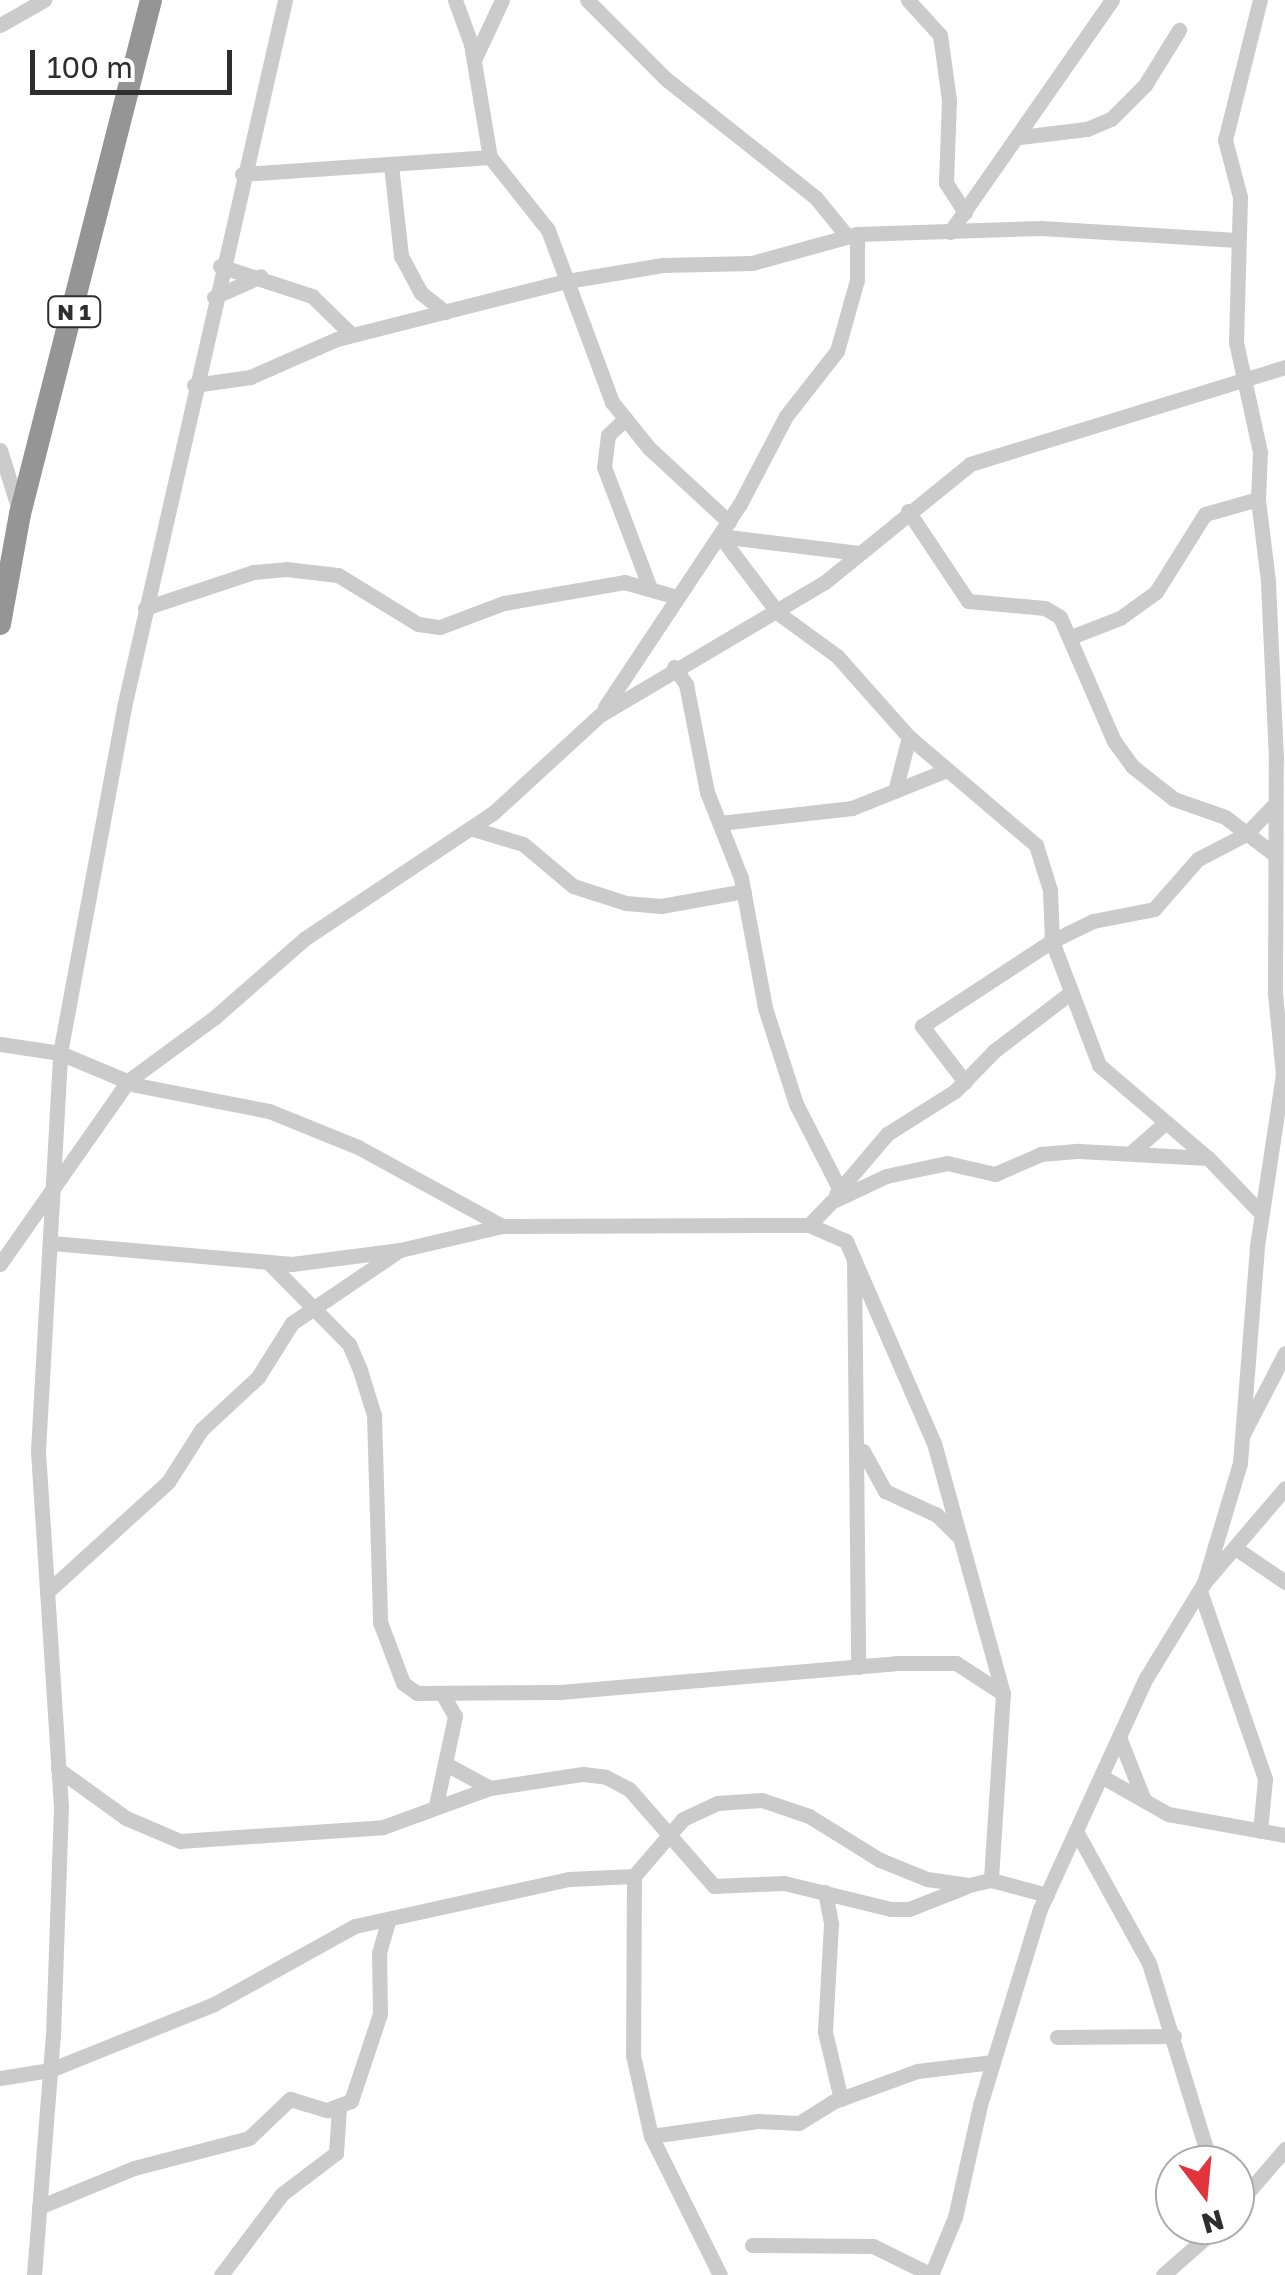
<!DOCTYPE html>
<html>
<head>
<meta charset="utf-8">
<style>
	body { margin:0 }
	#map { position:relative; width:1285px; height:2275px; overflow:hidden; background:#fff; font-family:"Golos Text",sans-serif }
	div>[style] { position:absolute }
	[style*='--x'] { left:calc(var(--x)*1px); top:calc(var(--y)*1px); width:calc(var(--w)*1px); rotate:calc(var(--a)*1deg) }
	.minor>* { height:15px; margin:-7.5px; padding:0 7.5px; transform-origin:7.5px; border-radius:7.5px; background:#cbcbcb }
	.highway>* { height:22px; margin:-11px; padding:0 11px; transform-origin:11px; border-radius:11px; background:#959595 }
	span { translate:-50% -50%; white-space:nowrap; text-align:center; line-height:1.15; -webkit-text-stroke:10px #fff; paint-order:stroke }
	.shield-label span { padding:2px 8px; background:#fff; border:2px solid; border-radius:8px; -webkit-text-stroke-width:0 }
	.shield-label { font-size:22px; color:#2e2e2e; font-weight:700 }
	.north { position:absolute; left:1155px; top:2145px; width:100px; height:100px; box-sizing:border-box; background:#fff; border:2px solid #ababab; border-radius:50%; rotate:164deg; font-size:28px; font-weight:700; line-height:40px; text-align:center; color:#2e2e2e }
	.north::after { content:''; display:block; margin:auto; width:35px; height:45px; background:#e1343c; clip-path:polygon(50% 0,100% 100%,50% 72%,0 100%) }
	.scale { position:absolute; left:30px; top:50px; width:202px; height:45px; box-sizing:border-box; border:5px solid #2e2e2e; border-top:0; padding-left:12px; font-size:30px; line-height:35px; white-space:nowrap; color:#2e2e2e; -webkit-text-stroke:8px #fff; paint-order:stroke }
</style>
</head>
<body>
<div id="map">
	<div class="minor">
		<i style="--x:455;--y:0;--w:47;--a:70"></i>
		<i style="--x:471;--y:44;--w:115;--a:80.5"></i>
		<i style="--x:490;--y:157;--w:93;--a:51.5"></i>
		<i style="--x:548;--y:230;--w:184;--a:69.6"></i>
		<i style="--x:612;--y:402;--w:59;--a:51.2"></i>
		<i style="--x:649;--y:448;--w:109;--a:42.8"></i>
		<i style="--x:587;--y:0;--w:112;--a:45"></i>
		<i style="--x:666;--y:79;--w:191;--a:38.4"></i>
		<i style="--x:816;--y:198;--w:49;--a:50.8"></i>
		<i style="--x:908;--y:0;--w:47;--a:47.6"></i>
		<i style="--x:940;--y:35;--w:66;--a:82.1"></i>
		<i style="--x:949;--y:100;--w:83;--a:92.1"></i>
		<i style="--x:946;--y:183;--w:35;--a:57"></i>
		<i style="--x:0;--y:25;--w:51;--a:-29.6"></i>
		<i style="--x:474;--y:60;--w:66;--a:-65"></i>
		<i style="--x:1020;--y:137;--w:67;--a:-6.8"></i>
		<i style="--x:1087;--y:129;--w:26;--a:-23"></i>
		<i style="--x:1111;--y:119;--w:48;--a:-45"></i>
		<i style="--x:1145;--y:85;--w:65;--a:-58.3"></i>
		<i style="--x:391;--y:165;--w:92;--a:83.7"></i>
		<i style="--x:401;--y:256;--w:42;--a:61.6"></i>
		<i style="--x:421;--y:293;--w:31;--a:38"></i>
		<i style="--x:242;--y:174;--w:249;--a:-3.9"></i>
		<i style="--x:950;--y:232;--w:283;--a:-55.1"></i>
		<i style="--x:220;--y:266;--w:97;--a:18.1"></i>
		<i style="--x:312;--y:296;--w:56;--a:44.3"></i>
		<i style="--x:214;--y:297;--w:51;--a:-24.1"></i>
		<i style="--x:194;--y:385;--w:57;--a:-8.1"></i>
		<i style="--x:250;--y:377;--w:95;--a:-23.6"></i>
		<i style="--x:337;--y:339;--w:237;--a:-14.2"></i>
		<i style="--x:567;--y:281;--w:97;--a:-9.5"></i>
		<i style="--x:663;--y:265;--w:89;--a:-1.3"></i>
		<i style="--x:752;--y:263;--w:109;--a:-15.4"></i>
		<i style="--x:857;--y:234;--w:184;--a:-1.9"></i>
		<i style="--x:1041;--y:228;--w:196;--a:3.5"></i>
		<i style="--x:624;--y:420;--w:22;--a:137"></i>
		<i style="--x:608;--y:435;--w:32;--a:97"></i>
		<i style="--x:604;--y:467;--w:129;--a:69.2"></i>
		<i style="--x:0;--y:450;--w:66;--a:72.4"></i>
		<i style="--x:908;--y:511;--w:108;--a:56.3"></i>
		<i style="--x:968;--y:601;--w:77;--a:5.2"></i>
		<i style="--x:1045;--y:608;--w:17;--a:31"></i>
		<i style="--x:1060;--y:617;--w:135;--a:66.5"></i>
		<i style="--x:1114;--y:741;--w:31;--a:54"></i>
		<i style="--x:1132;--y:766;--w:53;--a:38.2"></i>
		<i style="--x:1174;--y:799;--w:54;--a:19.4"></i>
		<i style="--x:1225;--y:817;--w:61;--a:37.1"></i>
		<i style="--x:720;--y:536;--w:96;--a:53"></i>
		<i style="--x:778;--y:613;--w:73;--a:36.1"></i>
		<i style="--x:837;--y:656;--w:108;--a:48.4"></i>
		<i style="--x:909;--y:737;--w:167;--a:40.4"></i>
		<i style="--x:1036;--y:845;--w:47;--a:72.7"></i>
		<i style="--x:1050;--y:890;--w:51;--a:87.8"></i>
		<i style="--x:1052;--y:941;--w:133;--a:69.2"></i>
		<i style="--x:1099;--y:1065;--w:143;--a:40.5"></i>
		<i style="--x:720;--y:536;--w:140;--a:7"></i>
		<i style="--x:145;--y:608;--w:114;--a:-18.4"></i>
		<i style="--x:253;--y:572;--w:33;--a:-5"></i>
		<i style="--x:286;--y:569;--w:52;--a:6.6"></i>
		<i style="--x:338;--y:575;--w:94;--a:31.5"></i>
		<i style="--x:418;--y:624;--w:22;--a:8"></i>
		<i style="--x:440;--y:627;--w:68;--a:-20.6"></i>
		<i style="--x:504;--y:603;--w:122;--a:-9.9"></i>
		<i style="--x:624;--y:582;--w:55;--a:15.8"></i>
		<i style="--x:1071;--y:637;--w:53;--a:-21.2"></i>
		<i style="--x:1120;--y:618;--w:44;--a:-35.8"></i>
		<i style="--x:1156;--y:592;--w:92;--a:-57.9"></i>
		<i style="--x:1205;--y:514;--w:55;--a:-15.8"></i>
		<i style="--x:674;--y:667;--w:21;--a:55"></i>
		<i style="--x:686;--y:684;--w:110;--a:79"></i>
		<i style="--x:707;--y:792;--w:92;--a:68.4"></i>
		<i style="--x:741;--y:878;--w:132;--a:79.5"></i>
		<i style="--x:765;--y:1008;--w:101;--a:72.1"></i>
		<i style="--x:796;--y:1104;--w:103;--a:62.9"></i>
		<i style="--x:605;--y:707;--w:244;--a:-56.4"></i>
		<i style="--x:740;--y:504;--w:99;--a:-62.4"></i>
		<i style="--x:786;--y:416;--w:83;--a:-51.9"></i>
		<i style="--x:837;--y:351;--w:74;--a:-74.3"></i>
		<i style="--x:857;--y:280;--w:46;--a:-90"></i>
		<i style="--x:895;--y:791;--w:56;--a:-75.5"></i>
		<i style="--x:720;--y:823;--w:133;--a:-6.5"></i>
		<i style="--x:852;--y:808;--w:102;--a:-21.8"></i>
		<i style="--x:470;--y:828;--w:55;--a:16.8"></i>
		<i style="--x:523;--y:844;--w:65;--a:40"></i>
		<i style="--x:573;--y:886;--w:56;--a:17.8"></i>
		<i style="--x:626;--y:903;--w:35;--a:5"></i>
		<i style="--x:661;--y:906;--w:84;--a:-10.2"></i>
		<i style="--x:0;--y:1044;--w:61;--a:8.5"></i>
		<i style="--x:60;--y:1053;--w:82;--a:22.8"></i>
		<i style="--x:136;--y:1085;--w:136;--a:11.1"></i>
		<i style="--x:269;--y:1111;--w:96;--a:22"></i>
		<i style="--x:358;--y:1147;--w:164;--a:28.7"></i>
		<i style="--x:502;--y:1226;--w:307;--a:-0.2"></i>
		<i style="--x:809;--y:1225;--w:40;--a:23.4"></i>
		<i style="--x:846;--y:1241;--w:220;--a:66.5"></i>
		<i style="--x:934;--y:1443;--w:259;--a:74.6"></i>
		<i style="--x:1003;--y:1693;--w:187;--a:93.7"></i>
		<i style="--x:991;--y:1880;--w:58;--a:15"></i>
		<i style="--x:965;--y:1082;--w:71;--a:-127.5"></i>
		<i style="--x:922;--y:1026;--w:155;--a:-33.2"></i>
		<i style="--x:1052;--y:941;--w:46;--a:-26"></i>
		<i style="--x:1093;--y:921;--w:62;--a:-11.1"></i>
		<i style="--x:1154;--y:909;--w:67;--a:-48.7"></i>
		<i style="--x:1198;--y:859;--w:54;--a:-27.5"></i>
		<i style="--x:1246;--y:834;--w:42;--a:-46"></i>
		<i style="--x:1132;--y:1152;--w:45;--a:-41.4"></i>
		<i style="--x:836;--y:1194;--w:79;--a:-49.6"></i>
		<i style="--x:887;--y:1134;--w:80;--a:-32.3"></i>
		<i style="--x:955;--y:1091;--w:56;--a:-45.7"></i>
		<i style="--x:994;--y:1051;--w:96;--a:-37.3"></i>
		<i style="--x:809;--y:1225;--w:32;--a:-46"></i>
		<i style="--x:831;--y:1202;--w:61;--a:-25.3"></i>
		<i style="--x:886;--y:1176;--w:62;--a:-12"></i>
		<i style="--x:947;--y:1163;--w:49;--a:12.9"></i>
		<i style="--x:995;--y:1174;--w:50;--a:-23.5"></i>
		<i style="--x:1041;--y:1154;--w:38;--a:-5"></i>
		<i style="--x:1079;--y:1151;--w:129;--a:3.1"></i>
		<i style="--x:1208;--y:1158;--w:76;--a:46.1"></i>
		<i style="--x:52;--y:1243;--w:241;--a:5"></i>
		<i style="--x:292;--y:1264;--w:109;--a:-7.4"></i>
		<i style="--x:400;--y:1250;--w:105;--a:-13.2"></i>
		<i style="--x:854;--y:1259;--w:408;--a:89.4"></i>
		<i style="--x:269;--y:1263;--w:114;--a:45.4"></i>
		<i style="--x:349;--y:1344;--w:28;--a:67"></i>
		<i style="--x:360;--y:1370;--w:47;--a:72.7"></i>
		<i style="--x:374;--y:1415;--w:207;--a:88.3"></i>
		<i style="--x:380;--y:1622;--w:65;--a:69.3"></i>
		<i style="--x:403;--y:1683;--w:17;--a:36"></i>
		<i style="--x:417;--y:1693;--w:143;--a:-0.4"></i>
		<i style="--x:560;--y:1692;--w:337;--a:-4.9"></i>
		<i style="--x:896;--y:1663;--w:60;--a:0"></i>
		<i style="--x:956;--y:1663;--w:55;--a:33.1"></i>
		<i style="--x:0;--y:1264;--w:223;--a:-55"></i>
		<i style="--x:128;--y:1081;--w:108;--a:-36.3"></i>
		<i style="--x:215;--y:1017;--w:118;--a:-41.2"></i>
		<i style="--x:304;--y:939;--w:227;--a:-33.7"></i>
		<i style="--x:493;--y:813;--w:145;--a:-42.5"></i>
		<i style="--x:600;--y:715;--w:261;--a:-30.6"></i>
		<i style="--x:825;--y:582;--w:187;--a:-39.1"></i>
		<i style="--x:970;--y:464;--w:330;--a:-17.1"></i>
		<i style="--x:1243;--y:1434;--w:91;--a:-62.6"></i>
		<i style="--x:863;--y:1451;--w:46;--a:61.2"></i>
		<i style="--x:885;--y:1491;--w:57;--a:24.8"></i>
		<i style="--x:937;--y:1515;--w:28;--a:45"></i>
		<i style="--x:1238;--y:1550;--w:57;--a:34.2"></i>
		<i style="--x:1204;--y:1583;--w:125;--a:-49.5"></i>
		<i style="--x:1200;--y:1591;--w:199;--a:70.9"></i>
		<i style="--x:1265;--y:1779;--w:52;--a:95.5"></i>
		<i style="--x:47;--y:1592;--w:164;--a:-42.3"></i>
		<i style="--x:168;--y:1482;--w:62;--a:-57.6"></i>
		<i style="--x:201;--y:1430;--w:78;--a:-42.9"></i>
		<i style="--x:258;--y:1377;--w:64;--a:-57.8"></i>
		<i style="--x:292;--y:1323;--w:130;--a:-34.1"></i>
		<i style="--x:1119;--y:1737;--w:68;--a:68.4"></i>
		<i style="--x:446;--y:1764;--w:50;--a:28.6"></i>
		<i style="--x:58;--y:1769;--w:84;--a:35.8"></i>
		<i style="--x:126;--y:1818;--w:59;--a:23.1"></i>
		<i style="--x:180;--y:1841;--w:203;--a:-3.9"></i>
		<i style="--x:383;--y:1827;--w:114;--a:-20"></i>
		<i style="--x:490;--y:1788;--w:94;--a:-8.6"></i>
		<i style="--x:583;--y:1774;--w:23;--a:7"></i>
		<i style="--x:606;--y:1777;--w:26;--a:28"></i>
		<i style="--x:629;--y:1789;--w:129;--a:48.8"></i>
		<i style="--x:714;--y:1886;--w:70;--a:-2.5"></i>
		<i style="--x:784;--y:1883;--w:110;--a:13.7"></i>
		<i style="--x:891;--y:1909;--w:18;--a:0"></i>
		<i style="--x:909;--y:1909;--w:60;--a:-21.4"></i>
		<i style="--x:1101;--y:1776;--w:77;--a:29.6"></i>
		<i style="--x:1168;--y:1814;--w:119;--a:10.2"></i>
		<i style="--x:436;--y:1805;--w:91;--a:-77.9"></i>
		<i style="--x:455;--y:1716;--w:22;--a:-120"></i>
		<i style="--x:1076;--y:1831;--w:151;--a:61.1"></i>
		<i style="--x:1149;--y:1963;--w:211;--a:72.9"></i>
		<i style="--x:634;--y:1876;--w:179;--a:90.3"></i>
		<i style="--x:633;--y:2055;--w:83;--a:77.5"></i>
		<i style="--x:651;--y:2136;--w:155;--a:63.6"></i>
		<i style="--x:825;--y:1892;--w:33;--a:79"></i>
		<i style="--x:831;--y:1924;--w:108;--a:93.2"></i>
		<i style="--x:825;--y:2032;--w:69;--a:76.6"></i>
		<i style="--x:1057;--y:2037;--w:117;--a:-0.5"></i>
		<i style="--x:0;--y:2078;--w:51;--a:-9.1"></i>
		<i style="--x:50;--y:2070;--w:177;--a:-21.9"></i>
		<i style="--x:214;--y:2004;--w:161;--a:-29"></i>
		<i style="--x:355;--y:1926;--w:219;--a:-12.4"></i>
		<i style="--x:569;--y:1879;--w:65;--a:-2.6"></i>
		<i style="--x:634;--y:1876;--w:75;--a:-49.3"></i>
		<i style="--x:683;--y:1819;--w:38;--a:-25"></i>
		<i style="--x:717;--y:1803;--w:45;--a:-3.8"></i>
		<i style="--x:762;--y:1800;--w:50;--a:18.8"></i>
		<i style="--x:809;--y:1816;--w:84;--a:31.8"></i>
		<i style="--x:880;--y:1860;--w:51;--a:22"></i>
		<i style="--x:927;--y:1879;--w:42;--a:8.1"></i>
		<i style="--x:969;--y:1885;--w:23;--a:-13"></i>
		<i style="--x:651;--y:2136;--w:108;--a:-8"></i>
		<i style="--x:758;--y:2121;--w:41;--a:2.8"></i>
		<i style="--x:799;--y:2123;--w:39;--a:-32"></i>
		<i style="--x:832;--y:2102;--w:90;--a:-20"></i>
		<i style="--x:917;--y:2071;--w:76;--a:-6.8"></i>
		<i style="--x:39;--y:2207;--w:103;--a:-22.3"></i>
		<i style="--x:134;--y:2168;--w:119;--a:-14.6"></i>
		<i style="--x:249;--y:2138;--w:57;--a:-43.6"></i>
		<i style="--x:290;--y:2099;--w:39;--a:17"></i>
		<i style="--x:327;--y:2110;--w:26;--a:-21"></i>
		<i style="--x:351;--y:2101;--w:92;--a:-71.6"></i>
		<i style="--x:380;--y:2014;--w:61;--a:-90.9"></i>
		<i style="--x:379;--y:1953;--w:35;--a:-74"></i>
		<i style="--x:1235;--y:2207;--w:77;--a:-49.2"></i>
		<i style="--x:752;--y:2245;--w:121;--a:0.5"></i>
		<i style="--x:873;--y:2246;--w:66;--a:26.2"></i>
		<i style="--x:34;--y:2275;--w:240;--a:-85.5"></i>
		<i style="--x:53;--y:2036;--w:229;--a:-88"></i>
		<i style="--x:61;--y:1807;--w:357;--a:-93.7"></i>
		<i style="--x:38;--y:1451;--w:399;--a:-86.8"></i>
		<i style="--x:60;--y:1053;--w:352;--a:-79.5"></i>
		<i style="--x:124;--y:707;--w:725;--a:-77.17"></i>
		<i style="--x:221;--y:2275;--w:101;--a:-53"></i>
		<i style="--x:282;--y:2194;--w:68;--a:-37.2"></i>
		<i style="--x:336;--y:2153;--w:45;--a:-86.2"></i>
		<i style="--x:931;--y:2275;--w:63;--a:-67.5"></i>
		<i style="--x:955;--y:2217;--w:115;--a:-77.4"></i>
		<i style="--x:980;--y:2105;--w:205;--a:-73"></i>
		<i style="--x:1040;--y:1909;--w:254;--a:-65.4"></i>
		<i style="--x:1146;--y:1678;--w:111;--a:-58.6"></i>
		<i style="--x:1204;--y:1583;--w:125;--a:-73.3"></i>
		<i style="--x:1240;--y:1463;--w:218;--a:-85.5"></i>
		<i style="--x:1257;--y:1246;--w:173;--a:-81.4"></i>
		<i style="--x:1283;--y:1075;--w:82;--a:-95.6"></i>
		<i style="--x:1275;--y:993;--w:234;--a:-89.8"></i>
		<i style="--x:1276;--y:759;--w:178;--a:-92.6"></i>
		<i style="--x:1268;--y:581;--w:83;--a:-97"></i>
		<i style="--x:1258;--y:499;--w:47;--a:-87.6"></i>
		<i style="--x:1260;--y:452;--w:113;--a:-102.3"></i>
		<i style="--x:1236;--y:342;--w:145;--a:-88.4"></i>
		<i style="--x:1240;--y:197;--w:59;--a:-104.7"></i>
		<i style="--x:1225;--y:140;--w:144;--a:-76"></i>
		<i style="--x:1163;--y:2275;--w:76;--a:-41.3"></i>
	</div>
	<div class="highway">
		<i style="--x:0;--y:624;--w:112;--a:-79.7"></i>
		<i style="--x:20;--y:514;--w:530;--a:-75.7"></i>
	</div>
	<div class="shield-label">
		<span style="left:74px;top:312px">N 1</span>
	</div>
	<div class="north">N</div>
	<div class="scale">100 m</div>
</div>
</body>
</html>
